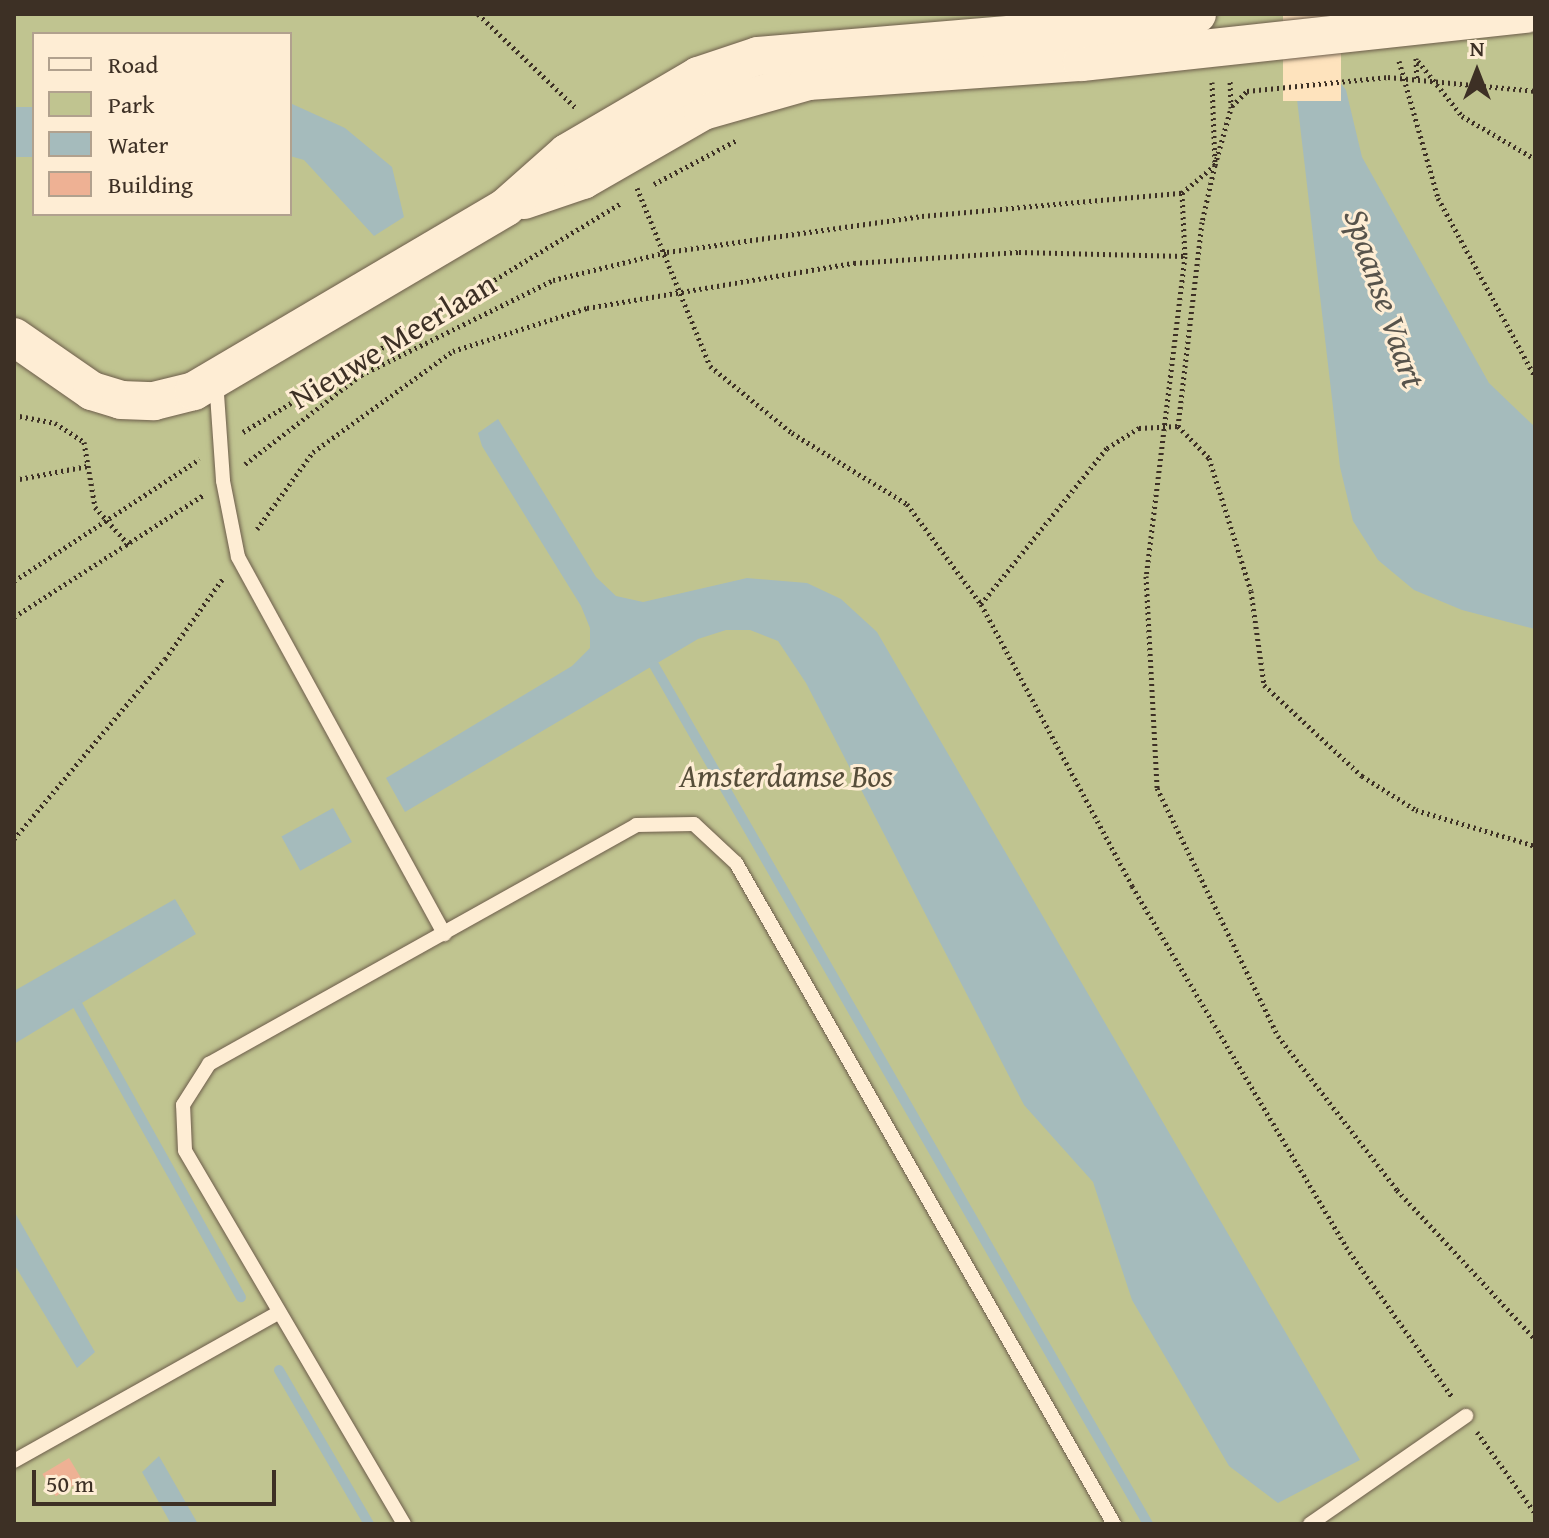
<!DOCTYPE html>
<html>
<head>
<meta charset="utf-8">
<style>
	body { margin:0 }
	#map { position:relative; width:1549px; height:1538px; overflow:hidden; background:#fee3bd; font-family:"Gentium Book Plus",serif }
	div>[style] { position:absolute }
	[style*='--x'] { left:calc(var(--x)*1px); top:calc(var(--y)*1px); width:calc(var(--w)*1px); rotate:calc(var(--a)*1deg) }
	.green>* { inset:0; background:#c0c490 }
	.water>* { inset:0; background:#a5bbbc; transform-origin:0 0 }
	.pier>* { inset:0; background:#fee3bd; transform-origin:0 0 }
	.stream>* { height:10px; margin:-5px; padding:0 5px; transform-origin:5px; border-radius:5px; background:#a5bbbc }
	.building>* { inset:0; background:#eeb194; transform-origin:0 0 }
	.path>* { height:5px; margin-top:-2.5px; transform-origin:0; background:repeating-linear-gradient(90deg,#3d3025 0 2px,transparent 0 6px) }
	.roads { filter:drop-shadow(0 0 2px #6d5d4b) drop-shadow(0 0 2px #6d5d4b) }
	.lane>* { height:14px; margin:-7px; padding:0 7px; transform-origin:7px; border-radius:7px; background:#feedd4 }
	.secondary>* { height:38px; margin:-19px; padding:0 19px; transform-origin:19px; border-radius:19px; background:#feedd4 }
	span { translate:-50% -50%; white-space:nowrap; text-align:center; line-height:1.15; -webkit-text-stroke:6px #feedd4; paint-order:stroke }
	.street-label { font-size:32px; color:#3d3025 }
	.park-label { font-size:32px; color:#574e3a; font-style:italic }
	.water-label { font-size:34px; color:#57534b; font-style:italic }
	.frame { position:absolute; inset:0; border:16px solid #3d3025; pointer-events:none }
	.legend { position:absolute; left:32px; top:32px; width:260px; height:184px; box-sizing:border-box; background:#feedd4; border:2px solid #b1a18e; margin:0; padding:10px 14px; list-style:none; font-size:24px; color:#3d3025 }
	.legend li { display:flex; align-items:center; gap:16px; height:40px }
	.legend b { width:40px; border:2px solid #b1a18e }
	.north { position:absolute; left:1437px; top:32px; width:80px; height:80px; -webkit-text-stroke:6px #feedd4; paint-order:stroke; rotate:0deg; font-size:22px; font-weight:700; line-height:32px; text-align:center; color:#3d3025 }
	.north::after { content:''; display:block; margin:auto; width:28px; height:36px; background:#3d3025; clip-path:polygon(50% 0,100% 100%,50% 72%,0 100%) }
	.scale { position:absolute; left:32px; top:1470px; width:244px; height:36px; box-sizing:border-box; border:4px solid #3d3025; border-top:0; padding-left:10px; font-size:24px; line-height:28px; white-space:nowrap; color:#3d3025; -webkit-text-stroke:6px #feedd4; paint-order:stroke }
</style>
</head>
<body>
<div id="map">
	<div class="green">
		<i style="clip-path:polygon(evenodd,14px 14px,1535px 14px,1535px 1524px,14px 1524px,14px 14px,34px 34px,290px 34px,290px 214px,34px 214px,34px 34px)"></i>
	</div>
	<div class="water">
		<i style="clip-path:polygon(1287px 14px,1346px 90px,1362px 157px,1489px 383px,1535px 427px,1535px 629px,1462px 610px,1414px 590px,1378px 560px,1353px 521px,1340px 467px)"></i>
		<i style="clip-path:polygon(290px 103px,345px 128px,392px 167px,404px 217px,374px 236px,304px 160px,290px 156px)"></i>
		<i style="left:34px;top:107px;width:50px;height:20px;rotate:90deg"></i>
		<i style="clip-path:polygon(498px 419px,596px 577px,616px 596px,643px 602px,747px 578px,807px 583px,841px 599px,877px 632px,1360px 1460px,1278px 1503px,1229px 1466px,1132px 1300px,1093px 1182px,1024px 1105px,806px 683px,778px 641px,750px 630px,726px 630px,698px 639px,405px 812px,386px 778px,572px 666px,590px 648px,590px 628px,581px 606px,482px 446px,478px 433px)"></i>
		<i style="left:333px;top:808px;width:39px;height:59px;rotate:61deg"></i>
		<i style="clip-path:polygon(175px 899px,196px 934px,14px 1044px,14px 991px)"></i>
		<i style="clip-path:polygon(14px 1211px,95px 1352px,77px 1368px,14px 1264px)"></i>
		<i style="clip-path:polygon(159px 1456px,198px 1524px,171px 1524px,142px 1472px)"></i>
	</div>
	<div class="pier">
		<i style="left:1283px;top:14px;width:58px;height:87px"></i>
	</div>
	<div class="stream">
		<i style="--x:654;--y:665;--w:991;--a:60.1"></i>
		<i style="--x:77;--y:1004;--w:336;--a:60.8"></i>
		<i style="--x:279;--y:1370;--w:178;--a:59.7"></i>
	</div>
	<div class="building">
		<i style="left:69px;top:1458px;width:26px;height:31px;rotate:59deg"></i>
	</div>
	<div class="path">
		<i style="--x:478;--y:14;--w:136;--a:43.8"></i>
		<i style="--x:1416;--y:58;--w:23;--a:88"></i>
		<i style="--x:1399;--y:61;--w:142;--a:74.1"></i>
		<i style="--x:1438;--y:198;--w:204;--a:61.5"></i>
		<i style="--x:1418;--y:61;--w:70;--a:51.3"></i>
		<i style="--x:1462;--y:116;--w:85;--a:30.5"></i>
		<i style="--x:1212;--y:82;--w:83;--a:87.9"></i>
		<i style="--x:1215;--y:165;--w:58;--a:102.8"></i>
		<i style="--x:1202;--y:222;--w:205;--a:96.7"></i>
		<i style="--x:1178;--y:426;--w:45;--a:45.9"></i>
		<i style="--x:1209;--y:458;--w:139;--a:72.5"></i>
		<i style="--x:1251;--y:591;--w:95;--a:82.1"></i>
		<i style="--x:1264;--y:685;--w:134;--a:42.9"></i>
		<i style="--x:1362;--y:776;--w:64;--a:32.2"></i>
		<i style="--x:1416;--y:810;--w:124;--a:16.8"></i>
		<i style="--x:1232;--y:106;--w:21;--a:-45"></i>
		<i style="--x:1247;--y:91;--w:142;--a:-5.7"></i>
		<i style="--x:1388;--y:77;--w:148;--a:5.4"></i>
		<i style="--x:654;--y:184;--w:94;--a:-27.9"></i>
		<i style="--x:637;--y:188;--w:192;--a:67.7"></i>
		<i style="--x:710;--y:366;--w:106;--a:39.3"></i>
		<i style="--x:792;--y:433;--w:135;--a:31.7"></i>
		<i style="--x:907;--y:504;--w:124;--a:53.5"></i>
		<i style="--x:981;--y:604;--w:320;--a:61.8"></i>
		<i style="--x:1132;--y:886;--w:420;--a:59.3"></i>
		<i style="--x:1346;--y:1247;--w:185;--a:54.7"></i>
		<i style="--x:1182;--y:193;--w:63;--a:87.3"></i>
		<i style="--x:1185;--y:256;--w:322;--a:96.9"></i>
		<i style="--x:1146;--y:576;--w:212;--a:87"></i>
		<i style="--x:1157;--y:788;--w:276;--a:64"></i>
		<i style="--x:1278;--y:1036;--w:195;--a:52.3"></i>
		<i style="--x:1397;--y:1190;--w:203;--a:47.2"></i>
		<i style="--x:14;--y:415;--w:42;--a:11"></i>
		<i style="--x:55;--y:423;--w:35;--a:33"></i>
		<i style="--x:84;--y:442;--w:66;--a:80.4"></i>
		<i style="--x:95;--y:507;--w:51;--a:48.2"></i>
		<i style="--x:243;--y:432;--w:442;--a:-31.2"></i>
		<i style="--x:245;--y:464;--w:146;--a:-37.5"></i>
		<i style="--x:361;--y:375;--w:214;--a:-26.3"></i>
		<i style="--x:553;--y:280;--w:117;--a:-13.8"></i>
		<i style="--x:667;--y:252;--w:258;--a:-8"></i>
		<i style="--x:922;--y:216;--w:261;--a:-5.1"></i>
		<i style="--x:1182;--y:193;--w:43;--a:-40.3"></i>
		<i style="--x:1215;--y:165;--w:59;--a:-74.3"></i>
		<i style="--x:1231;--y:108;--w:27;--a:-92"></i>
		<i style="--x:14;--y:480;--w:75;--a:-10.7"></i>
		<i style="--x:257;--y:529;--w:95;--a:-54"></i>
		<i style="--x:313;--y:452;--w:173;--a:-35.8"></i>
		<i style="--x:453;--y:351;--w:141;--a:-17.8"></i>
		<i style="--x:587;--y:308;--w:271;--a:-9.6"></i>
		<i style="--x:854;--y:263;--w:165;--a:-3.8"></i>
		<i style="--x:1019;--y:252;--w:166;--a:1.4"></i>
		<i style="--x:14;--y:581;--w:222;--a:-33.3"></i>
		<i style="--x:981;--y:604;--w:201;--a:-51.1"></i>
		<i style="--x:1107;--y:448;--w:38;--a:-32"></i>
		<i style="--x:1139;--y:428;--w:39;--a:-3"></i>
		<i style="--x:14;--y:617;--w:227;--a:-32.8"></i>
		<i style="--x:14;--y:839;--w:235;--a:-50"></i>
		<i style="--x:165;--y:659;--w:101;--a:-54.3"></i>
		<i style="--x:1477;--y:1432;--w:100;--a:54.4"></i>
	</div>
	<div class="roads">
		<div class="lane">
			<i style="--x:216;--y:380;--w:101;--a:86"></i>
			<i style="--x:223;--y:481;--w:77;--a:78.8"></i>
			<i style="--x:238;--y:557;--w:430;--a:61.3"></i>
			<i style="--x:14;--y:1461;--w:304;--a:-29.3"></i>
			<i style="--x:404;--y:1524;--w:433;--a:-120.4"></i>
			<i style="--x:185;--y:1150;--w:45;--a:-92.5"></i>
			<i style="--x:183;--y:1105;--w:49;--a:-57.6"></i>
			<i style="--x:209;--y:1064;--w:489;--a:-29.2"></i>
			<i style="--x:636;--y:825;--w:58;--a:-1"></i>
			<i style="--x:694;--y:824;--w:57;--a:42.9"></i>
			<i style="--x:736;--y:863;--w:761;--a:60.24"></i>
			<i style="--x:1310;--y:1524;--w:190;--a:-34.7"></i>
		</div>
		<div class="secondary">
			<i style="--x:524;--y:200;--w:62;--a:-18.7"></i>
			<i style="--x:583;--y:180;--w:138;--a:-29.9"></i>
			<i style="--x:703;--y:111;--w:109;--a:-15.9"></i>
			<i style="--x:808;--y:81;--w:275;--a:-4"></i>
			<i style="--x:1082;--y:62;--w:448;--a:-6.2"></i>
			<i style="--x:14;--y:337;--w:95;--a:34.7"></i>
			<i style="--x:92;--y:391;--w:30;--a:17"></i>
			<i style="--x:121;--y:400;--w:33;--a:2"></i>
			<i style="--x:154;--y:401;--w:41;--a:-14"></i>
			<i style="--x:194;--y:391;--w:362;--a:-30.5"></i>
			<i style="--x:506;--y:207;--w:81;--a:-41.5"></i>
			<i style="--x:567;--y:153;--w:152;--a:-30.4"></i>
			<i style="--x:698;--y:76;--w:63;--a:-18.4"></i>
			<i style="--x:758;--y:56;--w:322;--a:-4.8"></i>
			<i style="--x:1079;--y:29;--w:119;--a:-7.2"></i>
		</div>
	</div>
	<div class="street-label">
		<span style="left:393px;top:341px;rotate:-31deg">Nieuwe Meerlaan</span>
	</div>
	<div class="park-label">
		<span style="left:786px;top:776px">Amsterdamse Bos</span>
	</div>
	<div class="water-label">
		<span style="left:1386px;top:298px;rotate:71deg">Spaanse Vaart</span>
	</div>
	<div class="frame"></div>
	<ul class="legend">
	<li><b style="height:10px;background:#feedd4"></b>Road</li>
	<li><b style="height:22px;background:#c0c490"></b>Park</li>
	<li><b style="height:22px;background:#a5bbbc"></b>Water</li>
	<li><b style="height:22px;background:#eeb194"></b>Building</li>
	</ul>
	<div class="north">N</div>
	<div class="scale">50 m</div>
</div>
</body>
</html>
